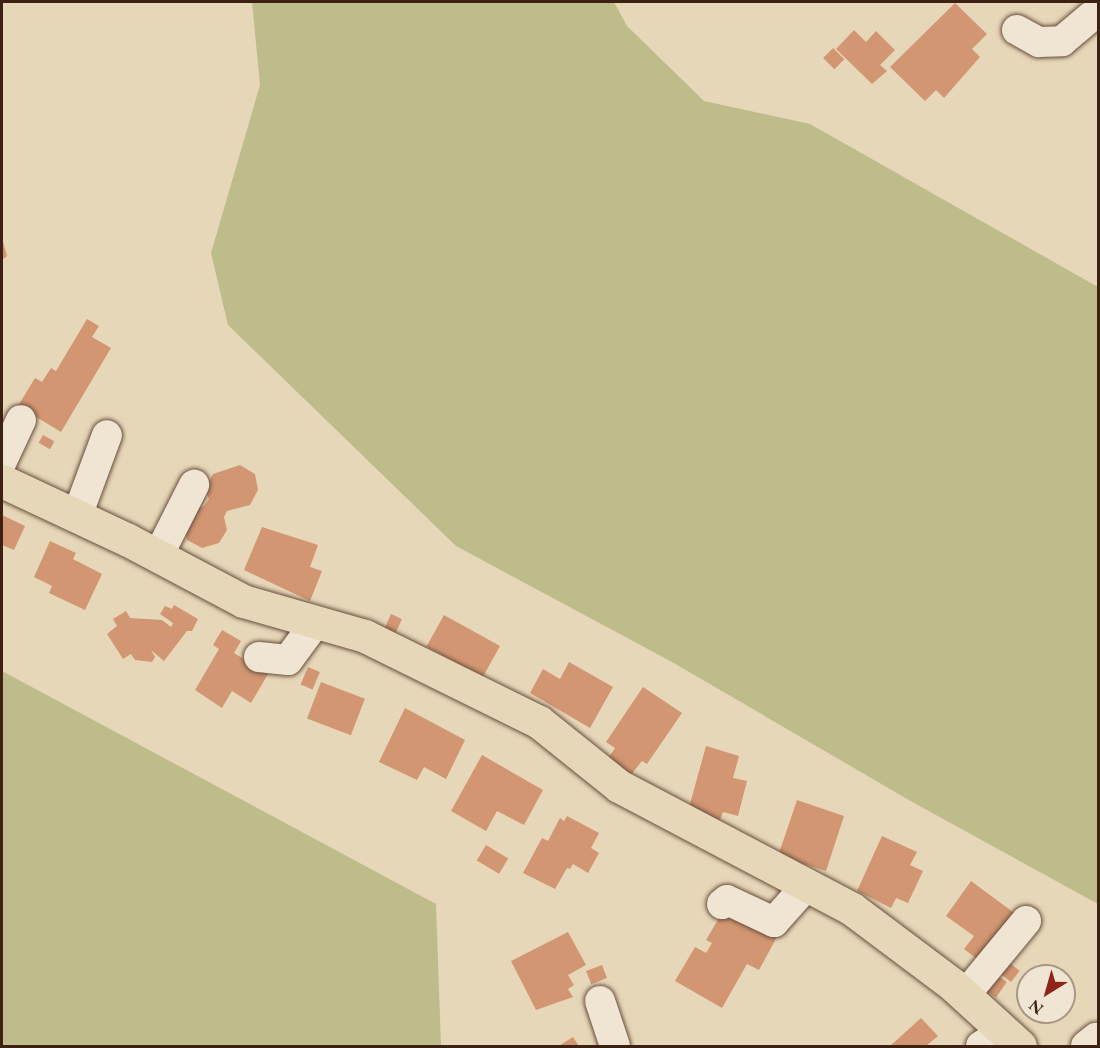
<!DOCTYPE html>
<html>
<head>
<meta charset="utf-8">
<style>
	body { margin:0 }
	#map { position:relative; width:1100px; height:1048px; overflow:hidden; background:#e7d7b9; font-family:"EB Garamond",serif }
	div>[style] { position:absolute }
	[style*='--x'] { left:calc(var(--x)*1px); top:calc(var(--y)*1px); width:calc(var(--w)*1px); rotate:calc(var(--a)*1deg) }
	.green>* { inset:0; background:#bdbc8a }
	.building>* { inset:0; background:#d29672; transform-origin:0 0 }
	.roads { filter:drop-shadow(0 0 2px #684e3c) drop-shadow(0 0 2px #684e3c) }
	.minor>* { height:30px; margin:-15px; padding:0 15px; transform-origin:15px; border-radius:15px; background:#efe5d2 }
	.major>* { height:33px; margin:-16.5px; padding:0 16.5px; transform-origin:16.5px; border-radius:16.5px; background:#e7d7b9 }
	span { translate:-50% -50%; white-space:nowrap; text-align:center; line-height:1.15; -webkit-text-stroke:5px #efe5d2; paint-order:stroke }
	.frame { position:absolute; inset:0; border:3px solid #3d2112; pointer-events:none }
	.north { position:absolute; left:1016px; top:964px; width:60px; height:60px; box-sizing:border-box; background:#efe5d2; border:2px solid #a89785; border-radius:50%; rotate:217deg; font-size:16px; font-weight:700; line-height:24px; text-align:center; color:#3d2112 }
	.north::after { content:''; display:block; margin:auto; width:21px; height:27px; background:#8f2418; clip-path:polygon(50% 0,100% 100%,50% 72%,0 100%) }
</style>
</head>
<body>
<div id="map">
	<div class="green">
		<i style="clip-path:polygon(252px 2px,614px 2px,627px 26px,704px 101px,810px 124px,1098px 287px,1098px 904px,914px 803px,672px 662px,456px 546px,228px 325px,211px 253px,260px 85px)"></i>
		<i style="clip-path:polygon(2px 671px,436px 904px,441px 1046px,2px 1046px)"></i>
	</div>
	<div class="building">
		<i style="clip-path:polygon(955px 3px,987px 34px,972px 49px,980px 57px,944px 98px,936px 90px,925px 101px,890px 67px)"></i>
		<i style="clip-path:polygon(854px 30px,866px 42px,876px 31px,895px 50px,880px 65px,887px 71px,872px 84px,836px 49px)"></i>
		<i style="left:833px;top:48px;width:16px;height:14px;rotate:45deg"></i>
		<i style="clip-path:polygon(2px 238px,7px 256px,2px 260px)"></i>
		<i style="clip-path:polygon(87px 319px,99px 326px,92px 337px,111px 348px,61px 432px,18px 406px,35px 378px,42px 382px,51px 368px,56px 371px)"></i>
		<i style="left:43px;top:435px;width:13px;height:9px;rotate:29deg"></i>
		<i style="clip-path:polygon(240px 465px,255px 474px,258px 490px,250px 505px,227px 511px,224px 517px,227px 530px,219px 543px,202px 548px,187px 540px,185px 524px,193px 510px,204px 506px,209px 499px,205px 489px,213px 474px)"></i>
		<i style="clip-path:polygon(2px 515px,25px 526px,14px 550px,2px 545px)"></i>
		<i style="clip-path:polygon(262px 527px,318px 545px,310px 567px,322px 571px,310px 601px,244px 570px)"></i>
		<i style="clip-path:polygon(50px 541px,76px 553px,73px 559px,102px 574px,85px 610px,49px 593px,52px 586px,34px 577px)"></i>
		<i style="clip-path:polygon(174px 605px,198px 619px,192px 631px,187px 631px,164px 661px,151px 650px,155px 657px,152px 662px,135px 660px,131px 654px,123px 659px,107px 634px,117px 626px,113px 619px,126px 611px,130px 618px,162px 620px,171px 627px,173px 623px,160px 614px,165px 606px,172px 609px)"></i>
		<i style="left:391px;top:614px;width:12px;height:17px;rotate:24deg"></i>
		<i style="left:444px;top:615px;width:64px;height:36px;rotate:29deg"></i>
		<i style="clip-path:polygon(222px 630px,241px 641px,234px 653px,268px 674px,251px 703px,232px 691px,222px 708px,195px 690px,219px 649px,213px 645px)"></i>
		<i style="clip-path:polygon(569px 662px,613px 687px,590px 728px,530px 693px,543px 669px,560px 679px)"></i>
		<i style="left:308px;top:667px;width:13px;height:19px;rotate:23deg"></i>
		<i style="left:321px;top:682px;width:47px;height:39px;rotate:21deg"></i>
		<i style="clip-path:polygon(643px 687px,682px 713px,647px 764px,642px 761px,630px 776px,607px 760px,615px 748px,606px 742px)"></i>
		<i style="clip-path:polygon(405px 708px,465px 740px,446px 779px,424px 767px,417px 780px,379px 762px)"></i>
		<i style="clip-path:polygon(706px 746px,739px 756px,733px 778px,747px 781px,738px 816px,723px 812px,720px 820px,688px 811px)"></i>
		<i style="clip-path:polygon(482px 755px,543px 790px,524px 825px,497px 811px,486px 831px,451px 811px)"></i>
		<i style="clip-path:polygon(797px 800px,844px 816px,826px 871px,804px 864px,801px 874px,775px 865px)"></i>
		<i style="clip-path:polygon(567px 816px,599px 833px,591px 848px,599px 853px,588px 873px,573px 864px,570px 869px,567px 868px,555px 889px,523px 873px,542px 838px,548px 841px,560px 818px,564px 821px)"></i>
		<i style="clip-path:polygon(882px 836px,917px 852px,910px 865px,923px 871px,908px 903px,896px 898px,891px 908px,857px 891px)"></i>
		<i style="left:486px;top:845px;width:26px;height:18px;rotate:31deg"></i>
		<i style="clip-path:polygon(971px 881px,1021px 918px,985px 965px,964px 949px,974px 936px,946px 916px)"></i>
		<i style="clip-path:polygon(726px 906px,778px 935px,759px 970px,747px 964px,722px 1008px,675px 981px,695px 947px,706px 953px,712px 943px,706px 940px)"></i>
		<i style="clip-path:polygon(568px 932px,586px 965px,568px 975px,574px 985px,568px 989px,573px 997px,536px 1010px,511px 961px)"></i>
		<i style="left:1007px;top:961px;width:16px;height:14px;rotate:38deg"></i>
		<i style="left:602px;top:965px;width:14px;height:17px;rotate:69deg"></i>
		<i style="left:997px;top:975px;width:12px;height:19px;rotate:35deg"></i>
		<i style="clip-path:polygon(921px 1018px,938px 1036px,926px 1046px,890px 1046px)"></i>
		<i style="clip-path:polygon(573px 1037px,579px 1046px,559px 1046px)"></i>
	</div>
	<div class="roads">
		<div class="minor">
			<i style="--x:1017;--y:30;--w:25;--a:29"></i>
			<i style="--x:1039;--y:42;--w:23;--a:-2"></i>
			<i style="--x:1062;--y:41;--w:38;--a:-40"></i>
			<i style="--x:2;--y:461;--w:45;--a:-65.1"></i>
			<i style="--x:77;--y:516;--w:86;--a:-69.7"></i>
			<i style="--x:158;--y:556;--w:80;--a:-63.1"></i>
			<i style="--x:259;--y:657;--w:29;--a:6"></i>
			<i style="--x:288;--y:660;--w:47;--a:-53.6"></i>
			<i style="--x:722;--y:904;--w:6;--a:-39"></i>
			<i style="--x:727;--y:900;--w:52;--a:25.1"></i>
			<i style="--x:774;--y:922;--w:50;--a:-48.3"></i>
			<i style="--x:965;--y:995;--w:96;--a:-50.5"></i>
			<i style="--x:600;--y:1001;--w:47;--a:71.6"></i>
			<i style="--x:981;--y:1046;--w:28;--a:-32"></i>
			<i style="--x:1086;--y:1046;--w:13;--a:-39"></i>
		</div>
		<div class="major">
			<i style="--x:2;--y:481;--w:139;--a:25.1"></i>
			<i style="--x:128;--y:540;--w:130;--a:27.9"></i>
			<i style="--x:243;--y:601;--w:127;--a:16"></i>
			<i style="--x:365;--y:636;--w:194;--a:26.3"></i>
			<i style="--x:539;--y:722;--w:102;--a:38.7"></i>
			<i style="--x:619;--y:786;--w:263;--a:27.8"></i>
			<i style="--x:852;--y:909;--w:125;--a:36.9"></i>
			<i style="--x:952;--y:984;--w:92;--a:42.4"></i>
		</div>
	</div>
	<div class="frame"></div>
	<div class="north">N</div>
</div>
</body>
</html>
